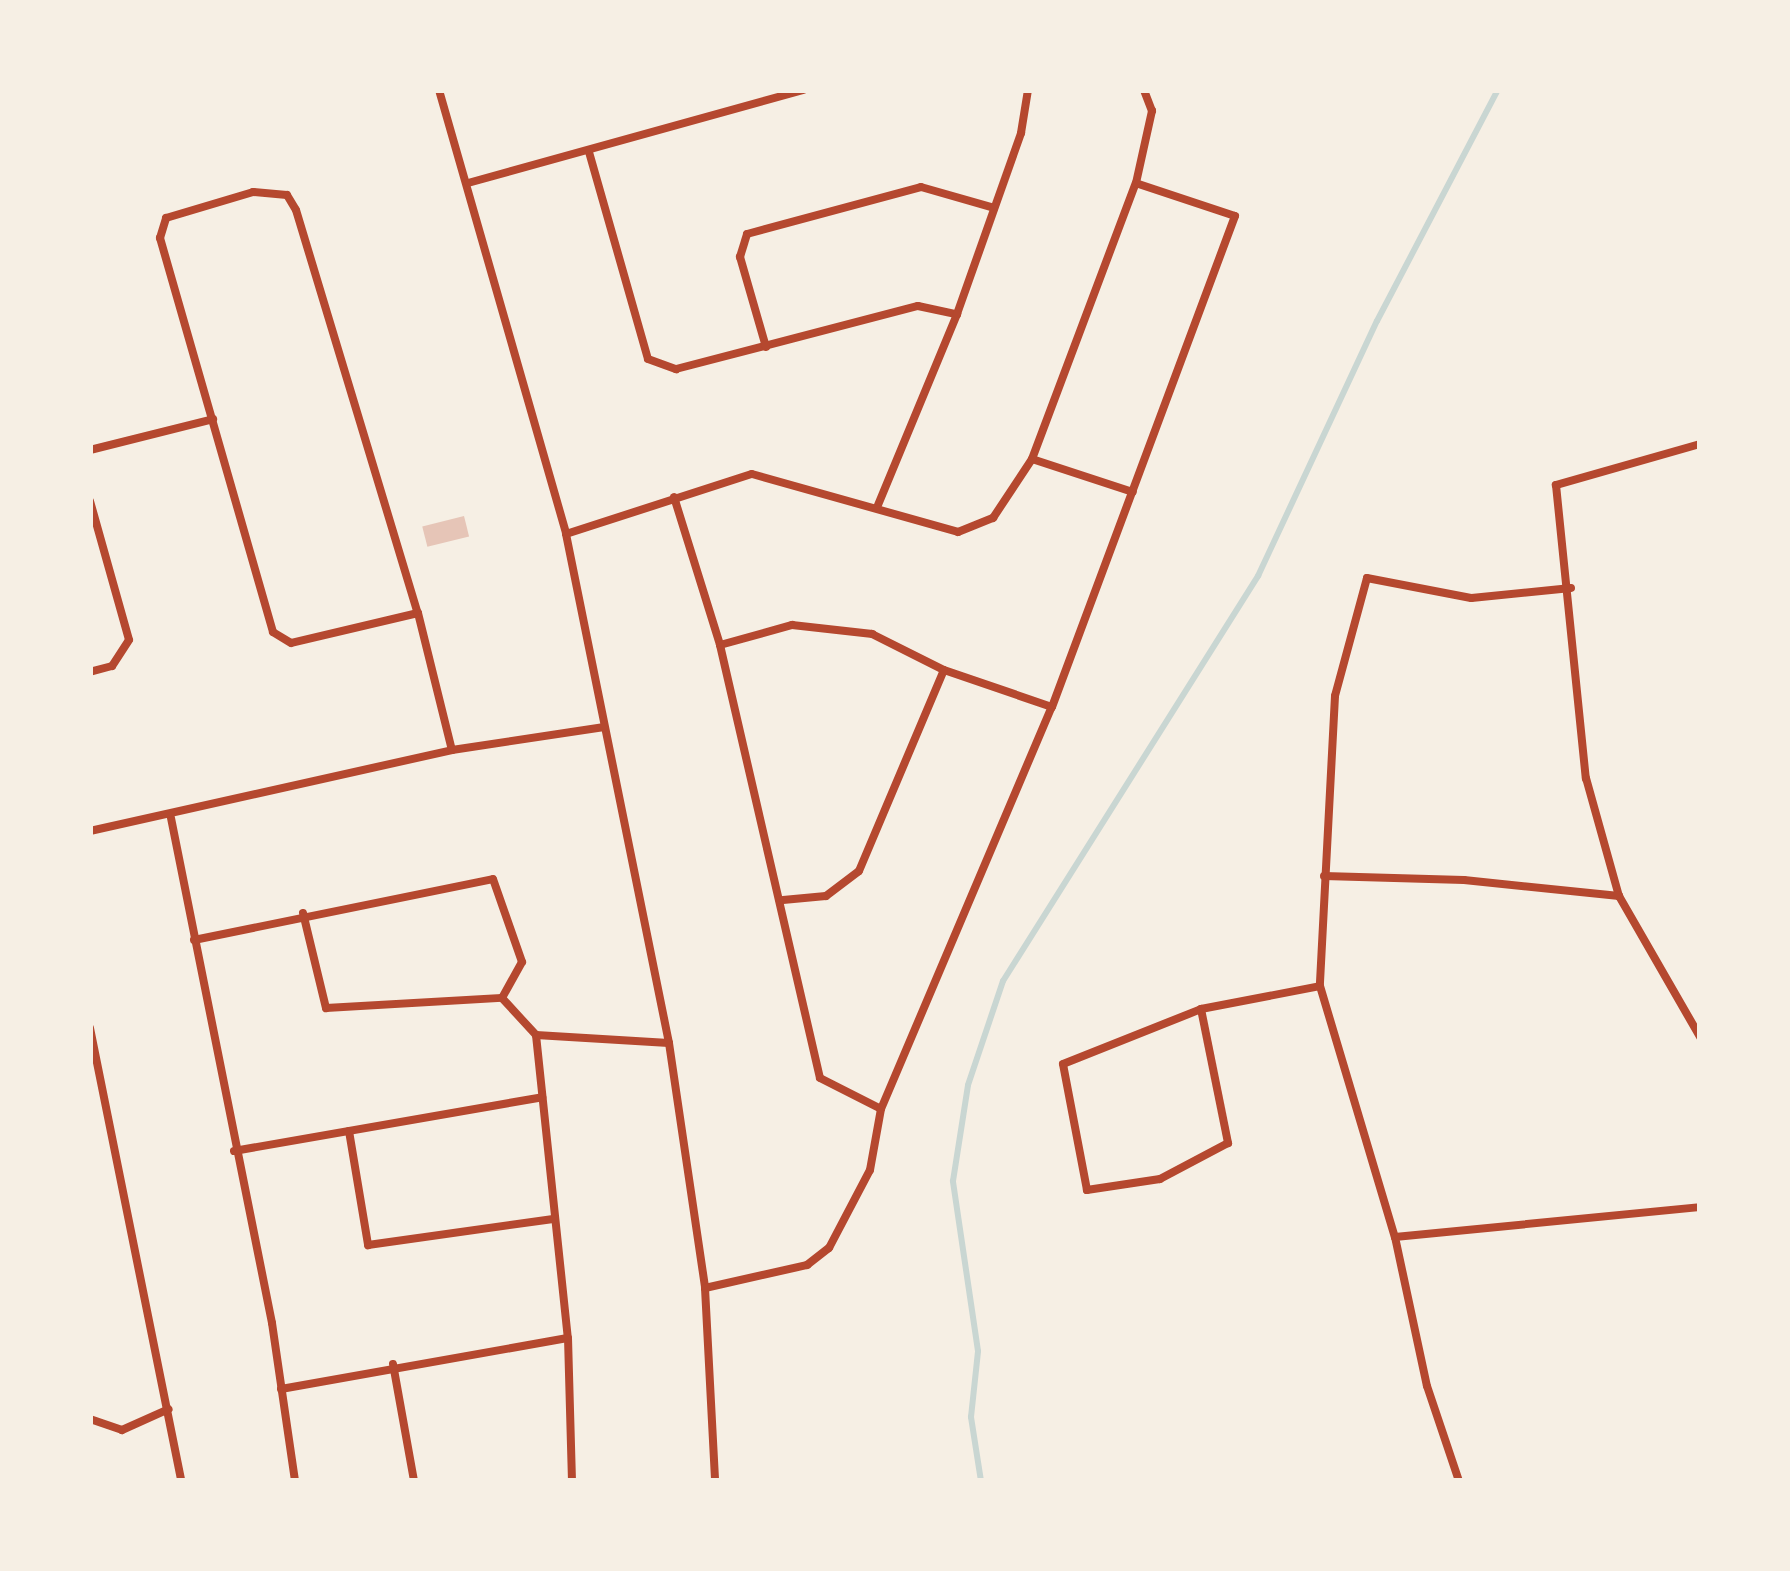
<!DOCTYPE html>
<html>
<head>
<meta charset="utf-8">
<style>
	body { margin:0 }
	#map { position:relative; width:1790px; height:1571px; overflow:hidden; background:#f6efe4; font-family:Roboto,sans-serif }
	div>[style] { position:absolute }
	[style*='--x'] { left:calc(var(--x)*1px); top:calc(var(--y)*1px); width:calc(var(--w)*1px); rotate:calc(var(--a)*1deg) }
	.stream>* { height:6px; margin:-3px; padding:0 3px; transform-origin:3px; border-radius:3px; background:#c9d6d2 }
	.building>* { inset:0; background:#e6c5b7; transform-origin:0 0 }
	.minor>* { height:8px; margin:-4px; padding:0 4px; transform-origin:4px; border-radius:4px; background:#b5482f }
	span { translate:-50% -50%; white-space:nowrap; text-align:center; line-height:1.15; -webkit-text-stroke:12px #f6efe4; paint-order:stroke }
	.frame { position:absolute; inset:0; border:93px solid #f6efe4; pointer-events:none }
</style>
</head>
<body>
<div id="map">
	<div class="stream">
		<i style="--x:981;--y:1481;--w:65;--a:-98.9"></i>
		<i style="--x:971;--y:1417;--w:66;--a:-83.9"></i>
		<i style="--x:978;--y:1351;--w:172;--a:-98.4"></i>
		<i style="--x:953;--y:1181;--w:97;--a:-81.1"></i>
		<i style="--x:968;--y:1085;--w:110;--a:-71.4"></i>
		<i style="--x:1003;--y:981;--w:479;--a:-57.8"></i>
		<i style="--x:1258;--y:576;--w:281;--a:-65"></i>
		<i style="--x:1377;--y:321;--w:261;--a:-62.4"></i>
	</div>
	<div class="building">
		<i style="left:464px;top:516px;width:21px;height:43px;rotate:76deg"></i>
	</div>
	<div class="minor">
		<i style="--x:439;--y:90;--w:462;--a:74"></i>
		<i style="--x:566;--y:534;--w:519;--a:78.56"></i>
		<i style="--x:669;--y:1043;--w:248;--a:81.6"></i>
		<i style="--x:705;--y:1288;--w:193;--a:87"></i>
		<i style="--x:589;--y:152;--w:215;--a:74.1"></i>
		<i style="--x:648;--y:359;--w:30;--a:20"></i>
		<i style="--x:676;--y:369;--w:250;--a:-14.6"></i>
		<i style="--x:918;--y:306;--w:40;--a:12"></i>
		<i style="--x:468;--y:183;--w:348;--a:-15.5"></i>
		<i style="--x:766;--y:347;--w:94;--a:-106.1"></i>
		<i style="--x:740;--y:257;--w:24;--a:-73"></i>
		<i style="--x:747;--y:234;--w:180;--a:-15.1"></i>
		<i style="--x:921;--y:187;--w:76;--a:16"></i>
		<i style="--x:1700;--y:444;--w:150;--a:164.1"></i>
		<i style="--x:1556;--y:485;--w:295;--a:84.2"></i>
		<i style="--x:1586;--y:778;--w:123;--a:74.4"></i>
		<i style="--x:1619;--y:896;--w:163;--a:60.1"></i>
		<i style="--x:90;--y:450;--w:127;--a:-14.1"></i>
		<i style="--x:1032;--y:459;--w:106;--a:18.1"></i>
		<i style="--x:674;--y:497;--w:155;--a:72.7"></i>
		<i style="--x:720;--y:645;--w:444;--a:77"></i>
		<i style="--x:820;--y:1078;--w:68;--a:26.9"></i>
		<i style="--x:90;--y:501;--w:144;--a:74.3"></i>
		<i style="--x:129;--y:640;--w:31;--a:123"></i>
		<i style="--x:112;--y:666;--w:23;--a:165"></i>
		<i style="--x:878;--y:505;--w:207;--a:-67.5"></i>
		<i style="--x:957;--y:314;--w:192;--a:-70.5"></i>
		<i style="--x:1021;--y:133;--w:44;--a:-80.8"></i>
		<i style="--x:566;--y:534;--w:195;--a:-17.9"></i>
		<i style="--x:752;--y:474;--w:214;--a:15.7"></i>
		<i style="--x:958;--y:532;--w:38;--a:-22"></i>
		<i style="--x:993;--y:518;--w:71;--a:-56.5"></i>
		<i style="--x:1032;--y:459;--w:295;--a:-69.4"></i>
		<i style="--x:1136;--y:183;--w:74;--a:-77.5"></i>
		<i style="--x:1152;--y:111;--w:22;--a:-111"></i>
		<i style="--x:1571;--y:588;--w:100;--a:174.3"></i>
		<i style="--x:1471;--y:598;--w:106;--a:-169.1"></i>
		<i style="--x:1367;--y:578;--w:122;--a:105.2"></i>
		<i style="--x:1335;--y:696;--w:290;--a:93"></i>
		<i style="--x:1320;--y:986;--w:262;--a:73.4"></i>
		<i style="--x:1395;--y:1237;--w:306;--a:-5.6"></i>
		<i style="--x:418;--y:613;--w:130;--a:166.7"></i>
		<i style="--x:291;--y:643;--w:21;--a:-149"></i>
		<i style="--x:273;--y:632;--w:410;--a:-106"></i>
		<i style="--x:160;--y:238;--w:21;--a:-73"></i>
		<i style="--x:166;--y:218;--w:91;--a:-16.6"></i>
		<i style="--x:253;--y:192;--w:34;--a:5"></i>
		<i style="--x:287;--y:195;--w:17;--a:59"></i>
		<i style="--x:296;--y:210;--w:421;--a:73.2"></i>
		<i style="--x:418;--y:613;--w:141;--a:76.1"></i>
		<i style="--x:720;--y:645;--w:75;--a:-15.5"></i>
		<i style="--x:792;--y:625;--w:81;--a:6.4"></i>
		<i style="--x:872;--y:634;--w:80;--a:26.6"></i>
		<i style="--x:944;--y:670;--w:114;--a:18.9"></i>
		<i style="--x:171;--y:818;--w:515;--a:78.69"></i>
		<i style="--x:272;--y:1323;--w:160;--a:81.7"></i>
		<i style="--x:90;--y:831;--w:371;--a:-12.6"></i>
		<i style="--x:452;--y:750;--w:154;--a:-8.6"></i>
		<i style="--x:1324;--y:876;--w:140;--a:1.6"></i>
		<i style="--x:1464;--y:880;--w:156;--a:5.9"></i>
		<i style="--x:783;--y:900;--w:43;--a:-5.3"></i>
		<i style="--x:826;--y:896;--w:41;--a:-37.1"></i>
		<i style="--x:859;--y:871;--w:218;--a:-67.1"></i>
		<i style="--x:303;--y:913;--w:98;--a:76.4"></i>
		<i style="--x:326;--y:1008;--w:176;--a:-3.3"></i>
		<i style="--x:502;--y:998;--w:50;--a:47.4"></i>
		<i style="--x:536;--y:1035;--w:305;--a:84"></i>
		<i style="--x:568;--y:1338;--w:143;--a:88.4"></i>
		<i style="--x:194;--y:940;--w:305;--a:-11.5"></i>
		<i style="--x:493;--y:879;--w:88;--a:70.7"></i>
		<i style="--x:522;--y:962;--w:41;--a:119.1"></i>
		<i style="--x:1201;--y:1009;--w:137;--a:78.6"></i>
		<i style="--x:1228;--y:1143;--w:77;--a:152.1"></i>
		<i style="--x:1160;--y:1179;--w:74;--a:171.4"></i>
		<i style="--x:1087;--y:1190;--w:128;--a:-100.8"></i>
		<i style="--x:1063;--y:1064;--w:149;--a:-21.7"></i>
		<i style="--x:1201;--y:1009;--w:121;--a:-10.9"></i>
		<i style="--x:90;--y:1028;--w:462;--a:78.6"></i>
		<i style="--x:536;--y:1035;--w:133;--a:3.4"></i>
		<i style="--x:349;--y:1131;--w:116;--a:80.5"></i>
		<i style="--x:368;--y:1245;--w:187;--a:-8"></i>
		<i style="--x:234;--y:1151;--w:313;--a:-9.9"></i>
		<i style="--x:1395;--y:1237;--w:152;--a:77.9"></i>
		<i style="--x:1427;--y:1386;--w:100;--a:71.4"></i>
		<i style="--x:705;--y:1288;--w:105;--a:-12.7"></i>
		<i style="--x:807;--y:1265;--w:28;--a:-38"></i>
		<i style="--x:829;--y:1248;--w:88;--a:-62.3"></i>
		<i style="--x:870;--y:1170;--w:62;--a:-79.8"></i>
		<i style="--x:881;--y:1109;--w:437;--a:-67"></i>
		<i style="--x:1052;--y:707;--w:524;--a:-69.56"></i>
		<i style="--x:1235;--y:216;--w:104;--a:-161.6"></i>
		<i style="--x:393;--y:1364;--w:119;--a:79.8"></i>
		<i style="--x:281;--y:1389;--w:291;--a:-10.1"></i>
		<i style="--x:90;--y:1419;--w:34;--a:19"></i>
		<i style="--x:122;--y:1430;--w:51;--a:-24.1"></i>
	</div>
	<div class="frame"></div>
</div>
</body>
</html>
